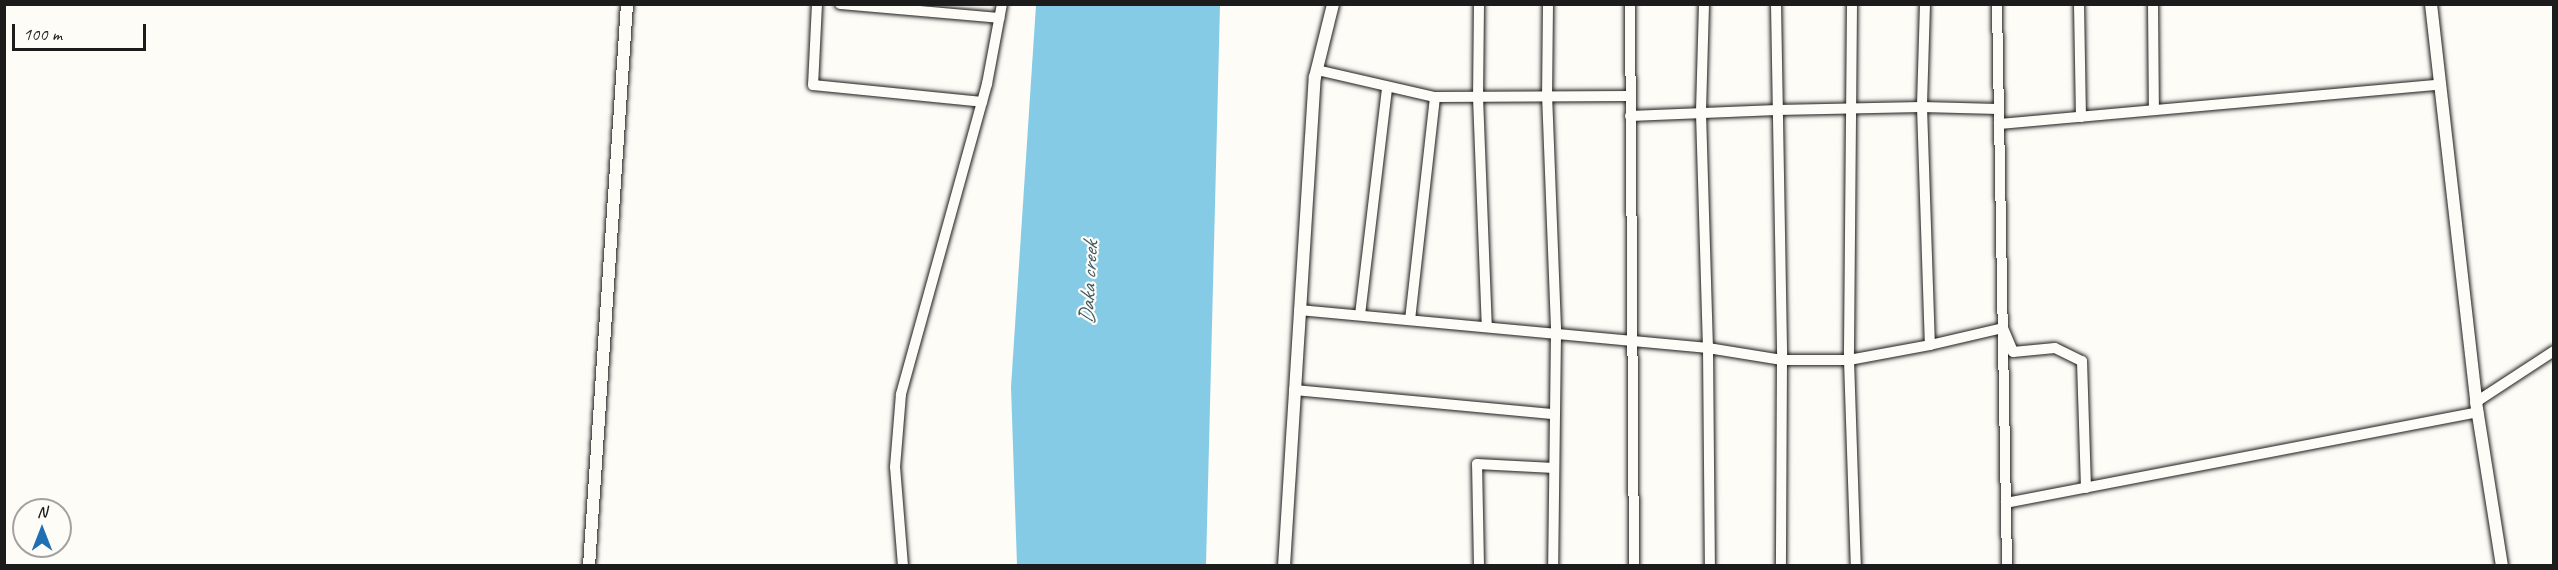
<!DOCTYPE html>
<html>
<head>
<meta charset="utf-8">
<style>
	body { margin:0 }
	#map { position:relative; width:2558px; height:570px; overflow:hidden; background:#fdfcf7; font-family:Caveat,sans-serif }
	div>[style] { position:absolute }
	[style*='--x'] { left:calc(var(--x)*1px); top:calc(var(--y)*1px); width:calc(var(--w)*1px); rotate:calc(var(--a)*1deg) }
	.water>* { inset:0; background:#85cbe6 }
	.roads { filter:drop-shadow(0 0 2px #1c1c1c) drop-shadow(0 0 2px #1c1c1c) }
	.minor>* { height:10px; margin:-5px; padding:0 5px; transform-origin:5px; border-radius:5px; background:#fdfcf7 }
	.tertiary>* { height:12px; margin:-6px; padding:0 6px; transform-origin:6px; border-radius:6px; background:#fdfcf7 }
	span { translate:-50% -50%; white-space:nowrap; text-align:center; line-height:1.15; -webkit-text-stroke:4.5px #fdfcf7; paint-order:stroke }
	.water-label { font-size:22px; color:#415963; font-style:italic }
	.frame { position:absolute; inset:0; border:6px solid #1c1c1c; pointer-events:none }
	.north { position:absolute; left:12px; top:498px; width:60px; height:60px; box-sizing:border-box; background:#fdfcf7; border:2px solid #a3a29f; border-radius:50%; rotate:0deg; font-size:16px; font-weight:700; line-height:24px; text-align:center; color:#1c1c1c }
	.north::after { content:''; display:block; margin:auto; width:21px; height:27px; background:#1f6fb2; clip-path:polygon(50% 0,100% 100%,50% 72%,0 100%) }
	.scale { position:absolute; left:12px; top:24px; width:134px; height:27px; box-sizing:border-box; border:3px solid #1c1c1c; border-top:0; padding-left:8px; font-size:18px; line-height:21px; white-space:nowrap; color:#1c1c1c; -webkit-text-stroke:4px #fdfcf7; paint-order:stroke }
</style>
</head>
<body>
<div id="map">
	<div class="water">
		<i style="clip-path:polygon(1036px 5px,1220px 5px,1206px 565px,1017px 565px,1011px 387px)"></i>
	</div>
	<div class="roads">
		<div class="minor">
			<i style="--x:817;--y:4;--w:81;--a:92.8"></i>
			<i style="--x:813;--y:85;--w:170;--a:5.7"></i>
			<i style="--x:840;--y:4;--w:160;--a:5"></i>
			<i style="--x:1479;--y:4;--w:93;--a:90.6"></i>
			<i style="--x:1478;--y:97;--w:230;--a:87.8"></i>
			<i style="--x:1548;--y:4;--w:90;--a:90.6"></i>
			<i style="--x:1547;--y:94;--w:239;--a:87.8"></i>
			<i style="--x:1556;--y:333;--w:233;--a:90.7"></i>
			<i style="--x:1630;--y:4;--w:562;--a:89.59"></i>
			<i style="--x:1704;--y:4;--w:109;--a:91.6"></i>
			<i style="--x:1701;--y:113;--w:235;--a:88.3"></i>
			<i style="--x:1708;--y:348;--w:218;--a:89.5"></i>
			<i style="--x:1776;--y:4;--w:356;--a:89"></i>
			<i style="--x:1782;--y:360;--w:206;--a:90.3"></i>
			<i style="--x:1852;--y:4;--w:356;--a:90.5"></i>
			<i style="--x:1849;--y:360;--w:206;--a:88.1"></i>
			<i style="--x:1925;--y:4;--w:103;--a:91.7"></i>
			<i style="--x:1922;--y:107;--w:238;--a:88.1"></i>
			<i style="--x:1997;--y:4;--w:562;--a:88.98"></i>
			<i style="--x:2079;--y:4;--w:113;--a:89"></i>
			<i style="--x:2153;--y:4;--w:106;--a:89.5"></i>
			<i style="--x:1317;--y:70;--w:121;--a:12.9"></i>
			<i style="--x:1435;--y:97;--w:195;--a:-0.3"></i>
			<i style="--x:1630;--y:116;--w:147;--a:-2.3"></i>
			<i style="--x:1777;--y:110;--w:145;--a:-1.2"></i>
			<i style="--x:1922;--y:107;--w:76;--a:1.5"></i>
			<i style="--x:1999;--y:124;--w:441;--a:-5.1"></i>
			<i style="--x:1299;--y:310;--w:411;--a:5.3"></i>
			<i style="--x:1708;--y:348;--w:75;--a:9.2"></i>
			<i style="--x:1782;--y:360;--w:67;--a:0"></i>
			<i style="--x:1849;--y:360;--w:82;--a:-10.5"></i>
			<i style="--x:1930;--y:345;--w:75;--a:-13.1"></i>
			<i style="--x:2003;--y:328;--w:26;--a:67"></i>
			<i style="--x:2013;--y:352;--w:42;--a:-5.4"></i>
			<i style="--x:2055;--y:348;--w:30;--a:26"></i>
			<i style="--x:2082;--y:361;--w:127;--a:88.2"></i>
			<i style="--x:1360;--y:315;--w:230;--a:-83.2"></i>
			<i style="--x:1410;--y:320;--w:224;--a:-83.6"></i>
			<i style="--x:1294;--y:390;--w:262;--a:5.3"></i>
			<i style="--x:2476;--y:402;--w:93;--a:-33.2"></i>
			<i style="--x:2006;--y:503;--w:481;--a:-10.9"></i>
			<i style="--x:903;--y:566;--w:99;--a:-94.6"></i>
			<i style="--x:895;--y:467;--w:73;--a:-85.3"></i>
			<i style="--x:901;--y:394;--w:322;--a:-74.5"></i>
			<i style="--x:987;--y:84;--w:81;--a:-79.4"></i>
			<i style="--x:1479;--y:566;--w:102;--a:-91.1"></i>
			<i style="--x:1477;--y:464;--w:77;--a:3"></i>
		</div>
		<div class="tertiary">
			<i style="--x:2431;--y:4;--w:401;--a:83.5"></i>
			<i style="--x:2476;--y:402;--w:166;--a:81"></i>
			<i style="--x:589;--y:566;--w:563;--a:-86.13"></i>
			<i style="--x:1284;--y:566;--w:490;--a:-86.4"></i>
			<i style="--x:1315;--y:77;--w:75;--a:-76.1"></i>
		</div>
	</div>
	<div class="water-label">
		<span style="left:1089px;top:283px;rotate:-87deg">Daka creek</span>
	</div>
	<div class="frame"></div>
	<div class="north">N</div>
	<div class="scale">100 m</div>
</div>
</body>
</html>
